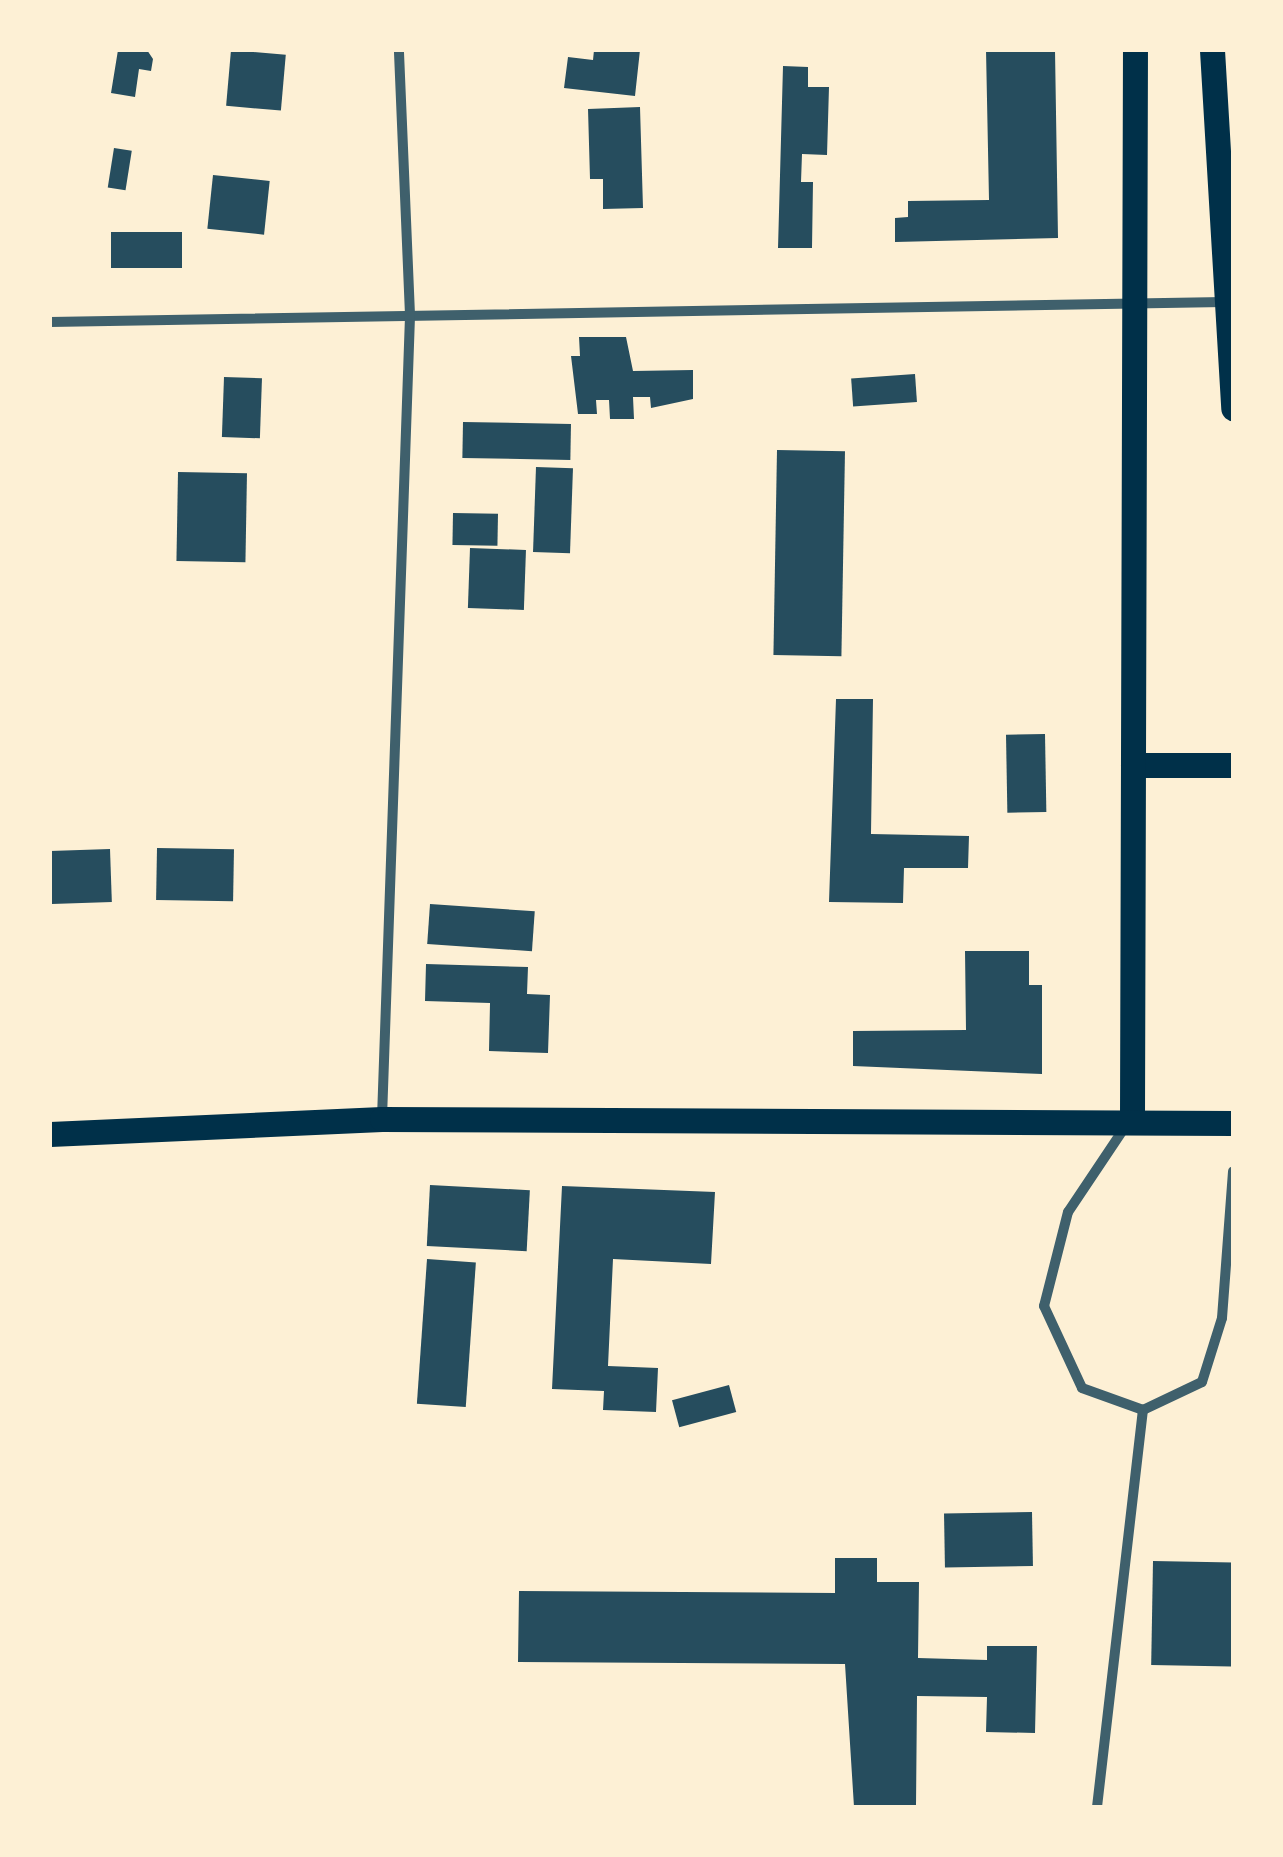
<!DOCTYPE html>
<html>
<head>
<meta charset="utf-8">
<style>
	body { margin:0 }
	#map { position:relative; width:1283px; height:1857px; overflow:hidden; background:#fdf0d5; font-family:"Noto Serif",serif }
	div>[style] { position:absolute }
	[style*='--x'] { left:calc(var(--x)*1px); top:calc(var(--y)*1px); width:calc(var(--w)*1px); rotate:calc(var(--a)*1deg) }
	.building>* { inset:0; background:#264d5e; transform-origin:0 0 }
	.minor>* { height:10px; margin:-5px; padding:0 5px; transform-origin:5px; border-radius:5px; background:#3f606c }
	.primary>* { height:25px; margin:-12.5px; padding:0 12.5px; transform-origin:12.5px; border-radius:12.5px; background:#003049 }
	span { translate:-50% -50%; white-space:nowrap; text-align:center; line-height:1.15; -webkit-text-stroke:10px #fdf0d5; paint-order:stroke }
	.frame { position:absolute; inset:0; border:52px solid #fdf0d5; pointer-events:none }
</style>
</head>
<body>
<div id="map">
	<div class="building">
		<i style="clip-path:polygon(118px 50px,147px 50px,153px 59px,151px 71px,139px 69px,135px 97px,111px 93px)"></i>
		<i style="left:231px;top:50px;width:55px;height:56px;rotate:5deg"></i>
		<i style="clip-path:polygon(594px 50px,640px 50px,635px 96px,564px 88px,568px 57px,593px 60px)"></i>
		<i style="clip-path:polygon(986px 50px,1055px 50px,1058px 238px,895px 242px,895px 218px,908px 217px,908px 201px,989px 200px)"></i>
		<i style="clip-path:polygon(783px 66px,808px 67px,808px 87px,829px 87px,827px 155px,802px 154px,801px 182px,813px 182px,812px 248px,778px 248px)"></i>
		<i style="clip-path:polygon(640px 107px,643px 208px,603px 209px,603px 179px,590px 179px,588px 109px)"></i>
		<i style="left:114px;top:148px;width:18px;height:40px;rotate:9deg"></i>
		<i style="left:213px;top:175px;width:57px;height:54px;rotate:6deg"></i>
		<i style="left:111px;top:232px;width:71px;height:36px"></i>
		<i style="clip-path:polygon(579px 337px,626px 337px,633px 371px,693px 370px,693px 399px,651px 408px,650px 397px,633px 397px,634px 419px,610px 419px,609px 400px,596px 400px,597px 414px,578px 414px,571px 356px,580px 356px)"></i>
		<i style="left:915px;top:374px;width:28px;height:64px;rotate:86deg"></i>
		<i style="left:224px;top:377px;width:38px;height:60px;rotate:2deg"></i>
		<i style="left:463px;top:422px;width:108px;height:36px;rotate:1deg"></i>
		<i style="left:777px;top:450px;width:68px;height:205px;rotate:1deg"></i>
		<i style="left:536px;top:467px;width:37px;height:85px;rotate:2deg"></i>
		<i style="left:178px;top:472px;width:69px;height:89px;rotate:1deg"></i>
		<i style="left:453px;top:513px;width:45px;height:32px;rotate:1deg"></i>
		<i style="left:470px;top:548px;width:56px;height:60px;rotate:2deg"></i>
		<i style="clip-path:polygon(836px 699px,873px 699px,871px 834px,969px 836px,968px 868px,904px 868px,903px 903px,829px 902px)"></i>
		<i style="left:1045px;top:734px;width:78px;height:39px;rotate:89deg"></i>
		<i style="left:157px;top:848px;width:77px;height:52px;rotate:1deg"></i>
		<i style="left:110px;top:849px;width:53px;height:60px;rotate:88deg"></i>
		<i style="left:430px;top:904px;width:105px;height:40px;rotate:4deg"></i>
		<i style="clip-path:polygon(965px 951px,1029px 951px,1029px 985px,1042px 985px,1042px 1074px,853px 1066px,853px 1031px,966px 1030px)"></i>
		<i style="clip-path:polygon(426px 964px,528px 967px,527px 994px,550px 995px,548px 1053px,489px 1051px,490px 1003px,425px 1001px)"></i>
		<i style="left:430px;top:1185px;width:100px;height:61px;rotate:3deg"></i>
		<i style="clip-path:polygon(562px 1186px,715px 1192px,711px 1264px,613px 1259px,608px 1366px,658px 1368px,656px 1412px,603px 1410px,604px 1391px,552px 1389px)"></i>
		<i style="left:427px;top:1259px;width:49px;height:145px;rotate:4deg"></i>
		<i style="left:729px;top:1385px;width:28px;height:59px;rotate:75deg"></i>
		<i style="left:1032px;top:1512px;width:54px;height:88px;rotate:89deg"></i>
		<i style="clip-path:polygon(835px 1558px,877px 1558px,877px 1582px,919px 1582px,918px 1658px,987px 1660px,987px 1646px,1037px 1646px,1035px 1733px,986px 1732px,987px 1697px,917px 1696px,916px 1807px,854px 1807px,845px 1664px,518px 1662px,519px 1591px,835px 1593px)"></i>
		<i style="left:1153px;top:1561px;width:80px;height:104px;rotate:1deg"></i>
	</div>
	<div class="minor">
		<i style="--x:50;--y:322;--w:1174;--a:-0.98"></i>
		<i style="--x:382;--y:1118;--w:803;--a:-88"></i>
		<i style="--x:410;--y:315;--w:265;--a:-92.4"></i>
		<i style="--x:1125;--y:1127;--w:102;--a:123.8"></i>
		<i style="--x:1068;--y:1212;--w:97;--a:104.3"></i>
		<i style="--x:1044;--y:1306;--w:90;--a:65.1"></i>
		<i style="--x:1082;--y:1388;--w:65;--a:19.8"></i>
		<i style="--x:1143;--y:1410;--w:65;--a:-25.4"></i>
		<i style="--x:1202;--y:1382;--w:67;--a:-72.6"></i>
		<i style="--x:1222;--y:1318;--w:147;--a:-85.7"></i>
		<i style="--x:1097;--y:1807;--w:400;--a:-83.4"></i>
	</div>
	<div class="primary">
		<i style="--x:1212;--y:50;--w:359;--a:86.6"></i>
		<i style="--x:1133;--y:765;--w:100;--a:0"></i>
		<i style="--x:1132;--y:1116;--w:1066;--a:-89.84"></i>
		<i style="--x:50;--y:1134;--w:332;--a:-2.6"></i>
		<i style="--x:382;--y:1119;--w:851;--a:0.27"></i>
	</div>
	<div class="frame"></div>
</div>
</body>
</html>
